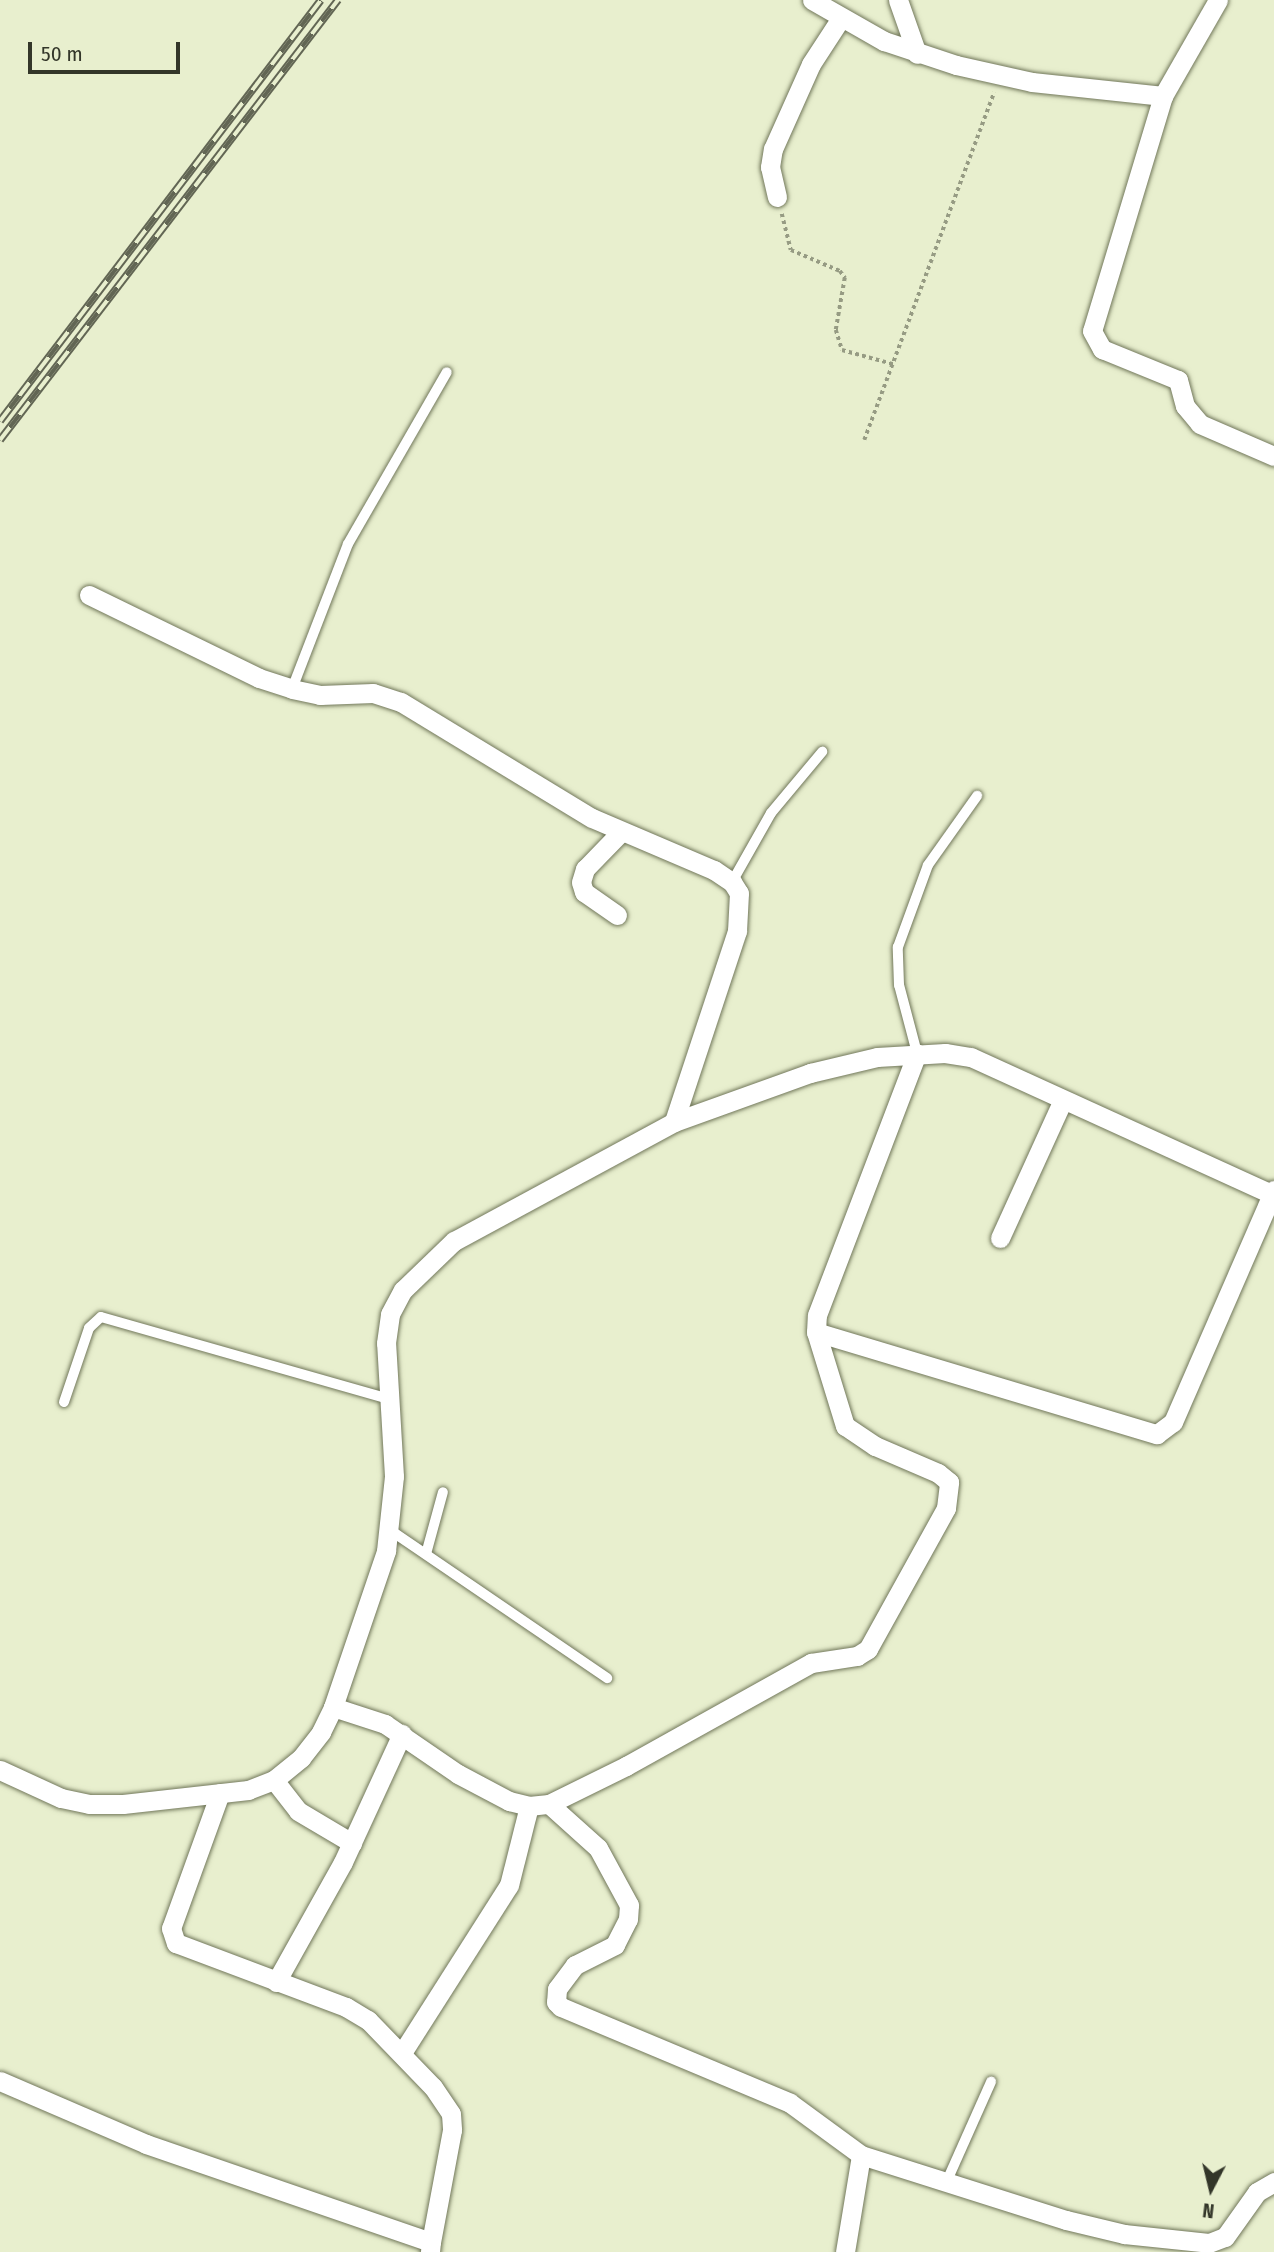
<!DOCTYPE html>
<html>
<head>
<meta charset="utf-8">
<style>
	body { margin:0 }
	#map { position:relative; width:1274px; height:2252px; overflow:hidden; background:#e8efce; font-family:"Fira Sans Condensed",sans-serif }
	div>[style] { position:absolute }
	[style*='--x'] { left:calc(var(--x)*1px); top:calc(var(--y)*1px); width:calc(var(--w)*1px); rotate:calc(var(--a)*1deg) }
	.path>* { height:3.5px; margin-top:-1.75px; transform-origin:0; background:repeating-linear-gradient(90deg,#969b83 0 3.5px,transparent 0 7px) }
	.roads { filter:drop-shadow(0 0 2px #71775a) drop-shadow(0 0 2px #71775a) }
	.service>* { height:10px; margin:-5px; padding:0 5px; transform-origin:5px; border-radius:5px; background:#fff }
	.minor>* { height:19px; margin:-9.5px; padding:0 9.5px; transform-origin:9.5px; border-radius:9.5px; background:#fff }
	.rail>* { height:8px; margin-top:-4px; transform-origin:0; background:repeating-linear-gradient(90deg,#e8efce 0 16px,#626654 0 32px); box-sizing:border-box; border-block:2px solid #626654 }
	span { translate:-50% -50%; white-space:nowrap; text-align:center; line-height:1.15; -webkit-text-stroke:6px #e8efce; paint-order:stroke }
	.north { position:absolute; left:1176px; top:2154px; width:70px; height:70px; -webkit-text-stroke:5px #e8efce; paint-order:stroke; rotate:187deg; font-size:19px; font-weight:700; line-height:28px; text-align:center; color:#333629 }
	.north::after { content:''; display:block; margin:auto; width:24px; height:32px; background:#333629; clip-path:polygon(50% 0,100% 100%,50% 72%,0 100%) }
	.scale { position:absolute; left:28px; top:42px; width:152px; height:32px; box-sizing:border-box; border:4px solid #333629; border-top:0; padding-left:9px; font-size:21px; line-height:24px; white-space:nowrap; color:#333629; -webkit-text-stroke:5px #e8efce; paint-order:stroke }
</style>
</head>
<body>
<div id="map">
	<div class="path">
		<i style="--x:782;--y:214;--w:37;--a:76"></i>
		<i style="--x:791;--y:250;--w:53;--a:23.2"></i>
		<i style="--x:840;--y:271;--w:9;--a:54"></i>
		<i style="--x:845;--y:278;--w:53;--a:99.8"></i>
		<i style="--x:836;--y:330;--w:21;--a:73"></i>
		<i style="--x:842;--y:350;--w:53;--a:15.4"></i>
		<i style="--x:864;--y:440;--w:371;--a:-69.5"></i>
	</div>
	<div class="roads">
		<div class="service">
			<i style="--x:292;--y:689;--w:155;--a:-68.9"></i>
			<i style="--x:348;--y:544;--w:198;--a:-60.1"></i>
			<i style="--x:732;--y:882;--w:79;--a:-60.5"></i>
			<i style="--x:771;--y:813;--w:80;--a:-50.1"></i>
			<i style="--x:917;--y:1053;--w:70;--a:-104.8"></i>
			<i style="--x:899;--y:985;--w:38;--a:-92"></i>
			<i style="--x:898;--y:947;--w:87;--a:-69.9"></i>
			<i style="--x:928;--y:865;--w:85;--a:-54.6"></i>
			<i style="--x:64;--y:1402;--w:78;--a:-71.3"></i>
			<i style="--x:89;--y:1328;--w:16;--a:-43"></i>
			<i style="--x:101;--y:1317;--w:299;--a:15.9"></i>
			<i style="--x:390;--y:1530;--w:263;--a:34.3"></i>
			<i style="--x:426;--y:1554;--w:64;--a:-74.7"></i>
			<i style="--x:946;--y:2183;--w:111;--a:-66"></i>
		</div>
		<div class="minor">
			<i style="--x:812;--y:0;--w:83;--a:29.7"></i>
			<i style="--x:884;--y:41;--w:76;--a:18.4"></i>
			<i style="--x:956;--y:65;--w:78;--a:12.6"></i>
			<i style="--x:1032;--y:82;--w:132;--a:6.1"></i>
			<i style="--x:898;--y:0;--w:57;--a:70.6"></i>
			<i style="--x:1218;--y:0;--w:111;--a:119.8"></i>
			<i style="--x:1163;--y:96;--w:245;--a:106.8"></i>
			<i style="--x:1092;--y:331;--w:21;--a:61"></i>
			<i style="--x:1102;--y:349;--w:82;--a:22.2"></i>
			<i style="--x:1178;--y:380;--w:27;--a:75"></i>
			<i style="--x:1185;--y:406;--w:23;--a:50"></i>
			<i style="--x:1200;--y:424;--w:81;--a:23.4"></i>
			<i style="--x:777;--y:197;--w:31;--a:-103"></i>
			<i style="--x:770;--y:167;--w:18;--a:-81"></i>
			<i style="--x:773;--y:149;--w:93;--a:-65.9"></i>
			<i style="--x:811;--y:64;--w:55;--a:-56.9"></i>
			<i style="--x:89;--y:595;--w:189;--a:26"></i>
			<i style="--x:259;--y:678;--w:35;--a:18"></i>
			<i style="--x:292;--y:689;--w:29;--a:12"></i>
			<i style="--x:320;--y:695;--w:53;--a:-2.2"></i>
			<i style="--x:373;--y:693;--w:29;--a:18"></i>
			<i style="--x:401;--y:702;--w:223;--a:31.3"></i>
			<i style="--x:592;--y:818;--w:133;--a:23.1"></i>
			<i style="--x:714;--y:870;--w:22;--a:34"></i>
			<i style="--x:732;--y:882;--w:13;--a:58"></i>
			<i style="--x:739;--y:893;--w:38;--a:93"></i>
			<i style="--x:737;--y:931;--w:201;--a:108.3"></i>
			<i style="--x:617;--y:915;--w:40;--a:-145.1"></i>
			<i style="--x:584;--y:892;--w:10;--a:-107"></i>
			<i style="--x:581;--y:882;--w:14;--a:-73"></i>
			<i style="--x:585;--y:869;--w:52;--a:-45.8"></i>
			<i style="--x:1000;--y:1238;--w:149;--a:-65.5"></i>
			<i style="--x:816;--y:1332;--w:356;--a:16.7"></i>
			<i style="--x:1157;--y:1434;--w:20;--a:-37"></i>
			<i style="--x:1173;--y:1422;--w:253;--a:-66.5"></i>
			<i style="--x:333;--y:1707;--w:55;--a:18.1"></i>
			<i style="--x:385;--y:1724;--w:88;--a:34.4"></i>
			<i style="--x:458;--y:1774;--w:58;--a:27.9"></i>
			<i style="--x:509;--y:1801;--w:21;--a:14"></i>
			<i style="--x:529;--y:1806;--w:20;--a:-6"></i>
			<i style="--x:549;--y:1804;--w:86;--a:-26.3"></i>
			<i style="--x:626;--y:1766;--w:212;--a:-29.1"></i>
			<i style="--x:811;--y:1663;--w:47;--a:-8.7"></i>
			<i style="--x:857;--y:1656;--w:13;--a:-32"></i>
			<i style="--x:868;--y:1649;--w:161;--a:-61"></i>
			<i style="--x:946;--y:1508;--w:26;--a:-83"></i>
			<i style="--x:949;--y:1482;--w:14;--a:-141"></i>
			<i style="--x:938;--y:1473;--w:69;--a:-156.8"></i>
			<i style="--x:875;--y:1446;--w:36;--a:-146"></i>
			<i style="--x:845;--y:1426;--w:98;--a:-107.1"></i>
			<i style="--x:816;--y:1332;--w:17;--a:-87"></i>
			<i style="--x:817;--y:1315;--w:280;--a:-69.1"></i>
			<i style="--x:0;--y:1770;--w:67;--a:24.7"></i>
			<i style="--x:61;--y:1798;--w:29;--a:12"></i>
			<i style="--x:89;--y:1804;--w:34;--a:0"></i>
			<i style="--x:123;--y:1804;--w:126;--a:-6.4"></i>
			<i style="--x:248;--y:1790;--w:28;--a:-21"></i>
			<i style="--x:274;--y:1780;--w:35;--a:-39"></i>
			<i style="--x:301;--y:1758;--w:33;--a:-52"></i>
			<i style="--x:321;--y:1732;--w:28;--a:-64"></i>
			<i style="--x:333;--y:1707;--w:165;--a:-71.2"></i>
			<i style="--x:386;--y:1551;--w:75;--a:-83.9"></i>
			<i style="--x:394;--y:1476;--w:133;--a:-93.4"></i>
			<i style="--x:386;--y:1343;--w:29;--a:-82"></i>
			<i style="--x:390;--y:1314;--w:27;--a:-62"></i>
			<i style="--x:403;--y:1290;--w:71;--a:-43.9"></i>
			<i style="--x:454;--y:1241;--w:250;--a:-28.4"></i>
			<i style="--x:674;--y:1122;--w:145;--a:-19.8"></i>
			<i style="--x:810;--y:1073;--w:69;--a:-13.4"></i>
			<i style="--x:877;--y:1057;--w:68;--a:-3.4"></i>
			<i style="--x:945;--y:1053;--w:26;--a:9"></i>
			<i style="--x:971;--y:1057;--w:333;--a:24.5"></i>
			<i style="--x:274;--y:1780;--w:39;--a:52"></i>
			<i style="--x:298;--y:1811;--w:63;--a:30.7"></i>
			<i style="--x:220;--y:1793;--w:144;--a:109.9"></i>
			<i style="--x:171;--y:1928;--w:16;--a:72"></i>
			<i style="--x:176;--y:1943;--w:182;--a:20.6"></i>
			<i style="--x:346;--y:2007;--w:26;--a:31"></i>
			<i style="--x:368;--y:2020;--w:93;--a:45.9"></i>
			<i style="--x:433;--y:2087;--w:32;--a:56"></i>
			<i style="--x:451;--y:2114;--w:16;--a:86"></i>
			<i style="--x:452;--y:2130;--w:114;--a:100.6"></i>
			<i style="--x:549;--y:1804;--w:66;--a:41.9"></i>
			<i style="--x:598;--y:1848;--w:65;--a:61.5"></i>
			<i style="--x:629;--y:1905;--w:14;--a:94"></i>
			<i style="--x:628;--y:1919;--w:29;--a:117"></i>
			<i style="--x:615;--y:1945;--w:45;--a:153.4"></i>
			<i style="--x:575;--y:1965;--w:30;--a:127"></i>
			<i style="--x:557;--y:1989;--w:13;--a:94"></i>
			<i style="--x:556;--y:2002;--w:7;--a:45"></i>
			<i style="--x:561;--y:2007;--w:248;--a:22.7"></i>
			<i style="--x:790;--y:2103;--w:88;--a:36.2"></i>
			<i style="--x:861;--y:2155;--w:215;--a:17.6"></i>
			<i style="--x:1066;--y:2220;--w:60;--a:13.6"></i>
			<i style="--x:1124;--y:2234;--w:85;--a:6"></i>
			<i style="--x:1209;--y:2243;--w:17;--a:-21"></i>
			<i style="--x:1225;--y:2237;--w:55;--a:-54.6"></i>
			<i style="--x:1257;--y:2192;--w:20;--a:-30"></i>
			<i style="--x:276;--y:1982;--w:137;--a:-60.8"></i>
			<i style="--x:343;--y:1862;--w:141;--a:-65.3"></i>
			<i style="--x:402;--y:2053;--w:199;--a:-57.5"></i>
			<i style="--x:509;--y:1885;--w:81;--a:-75.8"></i>
			<i style="--x:0;--y:2081;--w:159;--a:23.3"></i>
			<i style="--x:146;--y:2144;--w:301;--a:19"></i>
			<i style="--x:431;--y:2242;--w:10;--a:96"></i>
			<i style="--x:845;--y:2252;--w:98;--a:-80.6"></i>
		</div>
	</div>
	<div class="rail">
		<i style="--x:0;--y:421;--w:529;--a:-52.68"></i>
		<i style="--x:0;--y:440;--w:555;--a:-52.47"></i>
	</div>
	<div class="north">N</div>
	<div class="scale">50 m</div>
</div>
</body>
</html>
